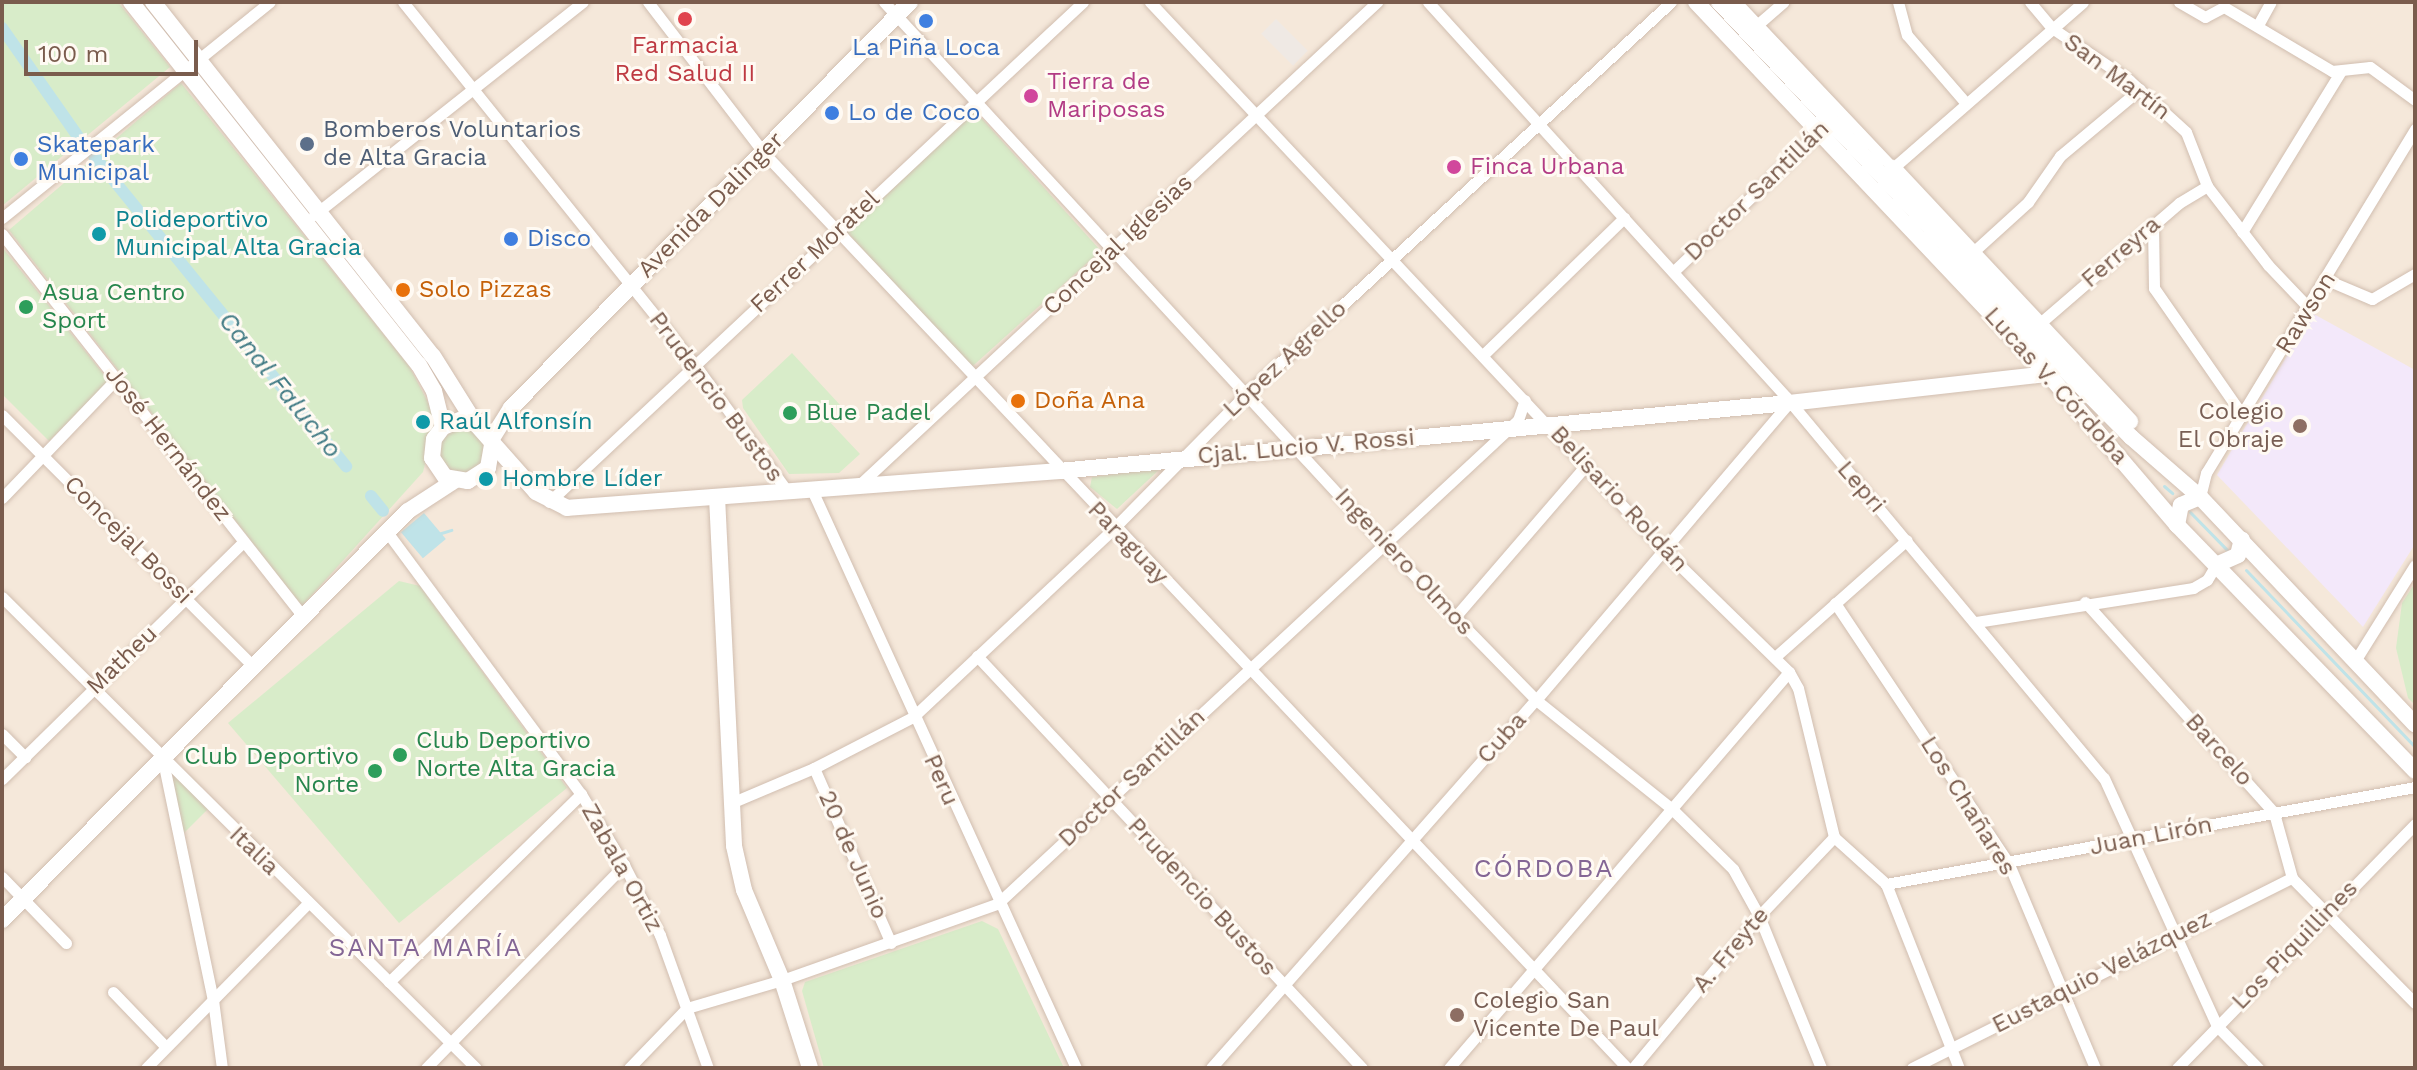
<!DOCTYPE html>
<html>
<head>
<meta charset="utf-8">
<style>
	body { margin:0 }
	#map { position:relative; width:2417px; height:1070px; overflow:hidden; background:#fdf6ec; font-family:"Work Sans",sans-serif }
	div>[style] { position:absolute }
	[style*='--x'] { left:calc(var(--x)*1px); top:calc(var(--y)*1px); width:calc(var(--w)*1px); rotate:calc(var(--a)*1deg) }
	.residential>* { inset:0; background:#f5e8da; transform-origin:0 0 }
	.industrial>* { inset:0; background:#efe9e4; transform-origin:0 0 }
	.education>* { inset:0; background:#f3e8fa }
	.green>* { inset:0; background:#d8ecc9; transform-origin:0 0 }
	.water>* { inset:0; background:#bfe3e8; transform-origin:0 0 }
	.stream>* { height:3px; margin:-1.5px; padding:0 1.5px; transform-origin:1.5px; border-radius:1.5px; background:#bfe3e8 }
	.canal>* { height:12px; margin:-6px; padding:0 6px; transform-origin:6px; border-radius:6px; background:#bfe3e8 }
	.roads { filter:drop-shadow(0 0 2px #d1beb0) drop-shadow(0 0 2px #d1beb0) }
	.street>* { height:11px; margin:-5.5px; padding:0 5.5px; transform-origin:5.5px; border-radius:5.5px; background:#fff }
	.secondary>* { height:16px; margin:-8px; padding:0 8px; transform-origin:8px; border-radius:8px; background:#fff }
	.dots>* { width:22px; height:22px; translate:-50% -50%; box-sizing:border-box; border:4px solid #fffaf3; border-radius:50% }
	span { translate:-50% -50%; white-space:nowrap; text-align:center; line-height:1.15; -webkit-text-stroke:6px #fffaf3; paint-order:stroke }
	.health-label { font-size:24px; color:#be3a42 }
	.shop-label { font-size:24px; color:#366cbe }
	.left { translate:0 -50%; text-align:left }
	.street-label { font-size:24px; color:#7a5c4d }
	.hotel-label { font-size:24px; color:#b23c85 }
	.service-label { font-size:24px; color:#4e5e75 }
	.culture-label { font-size:24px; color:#0d838f }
	.food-label { font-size:24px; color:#c56008 }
	.leisure-label { font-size:24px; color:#27864d }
	.right { translate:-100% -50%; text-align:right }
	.education-label { font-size:24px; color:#785e54 }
	.water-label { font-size:26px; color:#437c86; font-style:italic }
	.neighbourhood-label { font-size:26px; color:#846695; letter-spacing:2px }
	.frame { position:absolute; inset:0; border:4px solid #7a5c4d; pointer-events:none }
	.scale { position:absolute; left:24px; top:40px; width:174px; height:36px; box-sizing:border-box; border:4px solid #7a5c4d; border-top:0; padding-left:10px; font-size:24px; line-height:28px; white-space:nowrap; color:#7a5c4d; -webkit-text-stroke:6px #fffaf3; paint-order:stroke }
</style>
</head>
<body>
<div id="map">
	<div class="residential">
		<i style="left:2px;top:2px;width:2413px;height:1066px"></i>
	</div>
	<div class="industrial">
		<i style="left:1276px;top:19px;width:45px;height:21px;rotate:45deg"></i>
	</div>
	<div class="education">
		<i style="clip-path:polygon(2312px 313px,2415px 370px,2415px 544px,2363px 627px,2217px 475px)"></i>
	</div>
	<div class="green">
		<i style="clip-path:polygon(2px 2px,118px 2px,170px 67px,2px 206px)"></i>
		<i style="clip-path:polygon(181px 83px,409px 366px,431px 408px,435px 423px,423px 472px,302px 606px,9px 230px)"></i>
		<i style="left:975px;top:111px;width:188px;height:176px;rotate:48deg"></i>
		<i style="clip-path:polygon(2px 247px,109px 381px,49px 441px,2px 394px)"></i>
		<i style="clip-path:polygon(792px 353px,841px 406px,827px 419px,860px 454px,839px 473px,789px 474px,743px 408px,742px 400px)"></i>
		<i style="clip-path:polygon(463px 424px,483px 433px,488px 458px,462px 478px,440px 465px,439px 437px)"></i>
		<i style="clip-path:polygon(1161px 468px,1117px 509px,1090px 487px,1092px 477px)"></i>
		<i style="clip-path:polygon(399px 581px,420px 586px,567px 788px,399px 923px,228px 723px)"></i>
		<i style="clip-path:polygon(2415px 583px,2415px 705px,2408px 698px,2396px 648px,2402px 603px)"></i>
		<i style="clip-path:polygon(168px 765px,209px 808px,179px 838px)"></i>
		<i style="clip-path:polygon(982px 921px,998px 929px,1064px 1068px,824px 1068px,802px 991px,805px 982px)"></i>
	</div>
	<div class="water">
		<i style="left:424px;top:513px;width:34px;height:30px;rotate:50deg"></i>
	</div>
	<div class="stream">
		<i style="--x:2164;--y:486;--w:11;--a:41"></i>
		<i style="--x:2190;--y:512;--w:54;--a:45.7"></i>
		<i style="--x:438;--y:534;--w:14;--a:-17"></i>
		<i style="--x:2246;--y:570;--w:245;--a:46.3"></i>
	</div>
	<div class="canal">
		<i style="--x:2;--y:28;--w:134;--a:55"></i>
		<i style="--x:94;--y:156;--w:400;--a:50.9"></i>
		<i style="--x:371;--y:496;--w:19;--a:51"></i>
	</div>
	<div class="roads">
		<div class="street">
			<i style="--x:403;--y:2;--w:466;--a:51.2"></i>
			<i style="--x:695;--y:365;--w:157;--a:53.8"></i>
			<i style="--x:648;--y:2;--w:189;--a:52.5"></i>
			<i style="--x:763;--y:152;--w:1259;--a:46.67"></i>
			<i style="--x:884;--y:2;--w:736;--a:47.31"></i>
			<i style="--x:1383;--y:543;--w:219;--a:45.7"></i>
			<i style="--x:1536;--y:700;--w:174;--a:38.7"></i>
			<i style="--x:1672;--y:809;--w:86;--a:44.5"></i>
			<i style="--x:1733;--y:869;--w:54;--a:61"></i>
			<i style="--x:1759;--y:916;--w:164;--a:67.8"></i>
			<i style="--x:1150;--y:2;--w:751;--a:46.83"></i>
			<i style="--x:1664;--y:550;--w:175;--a:44.3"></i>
			<i style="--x:1789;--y:672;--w:18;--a:61"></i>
			<i style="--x:1798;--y:688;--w:153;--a:76.4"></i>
			<i style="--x:1834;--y:837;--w:70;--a:42.1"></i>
			<i style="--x:1886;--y:884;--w:198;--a:68.4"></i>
			<i style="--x:1428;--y:2;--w:533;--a:47.81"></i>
			<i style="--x:1786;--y:397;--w:496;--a:50.2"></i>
			<i style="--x:2104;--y:778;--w:273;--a:65.5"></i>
			<i style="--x:2217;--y:1026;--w:59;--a:45.7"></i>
			<i style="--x:1736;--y:2;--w:228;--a:46.6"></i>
			<i style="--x:1893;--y:168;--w:252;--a:-41.1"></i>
			<i style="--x:1898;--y:2;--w:34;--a:75"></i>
			<i style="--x:1907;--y:35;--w:90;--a:49.1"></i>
			<i style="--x:2030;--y:2;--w:34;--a:50"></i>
			<i style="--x:2052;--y:28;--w:93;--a:34"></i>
			<i style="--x:2129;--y:80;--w:77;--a:42.4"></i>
			<i style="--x:2186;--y:132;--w:58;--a:68.7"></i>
			<i style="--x:2207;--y:186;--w:100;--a:52.3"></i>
			<i style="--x:2268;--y:265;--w:59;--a:46.4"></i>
			<i style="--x:2179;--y:2;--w:30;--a:30"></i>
			<i style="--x:2205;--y:17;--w:21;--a:-28"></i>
			<i style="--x:2224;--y:7;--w:126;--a:30.7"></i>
			<i style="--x:2332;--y:71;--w:38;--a:-6"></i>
			<i style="--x:2370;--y:67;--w:56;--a:36.3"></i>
			<i style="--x:1757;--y:25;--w:35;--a:-41"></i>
			<i style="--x:2258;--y:25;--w:26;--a:-61"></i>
			<i style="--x:314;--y:215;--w:343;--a:-38.4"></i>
			<i style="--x:2;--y:218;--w:344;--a:-38.9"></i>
			<i style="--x:2153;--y:224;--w:64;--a:89.1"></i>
			<i style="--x:2154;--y:288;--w:156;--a:55.2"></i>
			<i style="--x:2242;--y:232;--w:187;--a:-58.4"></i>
			<i style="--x:2;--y:234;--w:487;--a:51.8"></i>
			<i style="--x:1972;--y:253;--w:76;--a:-42.3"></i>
			<i style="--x:2028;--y:202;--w:56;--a:-55.2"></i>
			<i style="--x:2060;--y:156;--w:104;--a:-39.9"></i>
			<i style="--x:1674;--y:271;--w:205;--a:-43.8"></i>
			<i style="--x:2327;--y:280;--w:49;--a:22.9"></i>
			<i style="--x:2372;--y:299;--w:50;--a:-30.2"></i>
			<i style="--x:2039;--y:324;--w:185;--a:-40.8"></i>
			<i style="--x:2179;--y:203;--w:33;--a:-31"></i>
			<i style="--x:1483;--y:355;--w:197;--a:-44.2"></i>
			<i style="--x:2;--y:415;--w:355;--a:45"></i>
			<i style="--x:858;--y:486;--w:710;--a:-43"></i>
			<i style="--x:812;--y:490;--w:635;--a:65.45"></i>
			<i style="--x:2200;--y:497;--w:25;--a:-76"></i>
			<i style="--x:2206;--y:473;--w:403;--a:-58.7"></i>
			<i style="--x:2;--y:498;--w:166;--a:-46.2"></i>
			<i style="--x:549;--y:502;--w:732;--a:-43.12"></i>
			<i style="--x:387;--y:532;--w:326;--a:53.5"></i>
			<i style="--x:581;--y:794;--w:83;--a:58.8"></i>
			<i style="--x:624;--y:865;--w:79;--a:62.8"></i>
			<i style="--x:660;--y:935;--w:141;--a:70.2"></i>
			<i style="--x:2;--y:597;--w:668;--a:44.82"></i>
			<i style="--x:2085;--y:602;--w:283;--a:48.1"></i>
			<i style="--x:2274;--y:813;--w:67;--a:74.5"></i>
			<i style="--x:2292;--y:878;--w:175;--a:45.5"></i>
			<i style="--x:1835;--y:603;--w:311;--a:56.3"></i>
			<i style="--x:2008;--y:862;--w:224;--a:67.1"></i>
			<i style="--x:1455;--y:617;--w:201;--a:-49.2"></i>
			<i style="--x:1976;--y:622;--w:220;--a:-8.9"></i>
			<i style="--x:2193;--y:588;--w:16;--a:-30"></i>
			<i style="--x:2207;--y:580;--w:17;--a:-59"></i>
			<i style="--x:977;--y:656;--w:564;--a:46.94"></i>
			<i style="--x:1775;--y:657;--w:176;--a:-41.6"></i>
			<i style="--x:2355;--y:661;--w:113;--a:-58"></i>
			<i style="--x:2;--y:734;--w:33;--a:45"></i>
			<i style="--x:163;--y:761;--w:244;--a:78.2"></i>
			<i style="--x:213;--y:1000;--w:69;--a:82.5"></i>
			<i style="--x:814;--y:768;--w:191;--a:66.3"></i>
			<i style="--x:2;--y:779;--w:338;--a:-44.5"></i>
			<i style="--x:731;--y:803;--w:90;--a:-22.9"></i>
			<i style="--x:814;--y:768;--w:111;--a:-27.3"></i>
			<i style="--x:913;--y:717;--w:276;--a:-43.2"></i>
			<i style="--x:1114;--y:528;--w:188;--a:-45.4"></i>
			<i style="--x:1246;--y:394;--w:578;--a:-42.69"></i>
			<i style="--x:2;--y:877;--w:92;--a:45.9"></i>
			<i style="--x:1886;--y:884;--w:538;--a:-10.39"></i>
			<i style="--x:389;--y:982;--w:269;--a:-44.4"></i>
			<i style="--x:113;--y:992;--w:76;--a:46.1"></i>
			<i style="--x:146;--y:1068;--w:231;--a:-45.5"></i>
			<i style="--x:426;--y:1068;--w:284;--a:-45.7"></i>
			<i style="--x:629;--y:1068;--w:83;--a:-46"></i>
			<i style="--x:687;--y:1008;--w:99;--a:-16.4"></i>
			<i style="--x:782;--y:980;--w:228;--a:-19.5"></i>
			<i style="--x:997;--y:904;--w:711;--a:-42.89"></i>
			<i style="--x:1518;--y:420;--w:21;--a:-71"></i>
			<i style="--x:1211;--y:1068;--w:491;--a:-48.6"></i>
			<i style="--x:1536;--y:700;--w:390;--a:-49.6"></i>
			<i style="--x:1449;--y:1068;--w:522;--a:-49.35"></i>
			<i style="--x:1633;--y:1068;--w:197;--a:-50.3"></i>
			<i style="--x:1759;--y:916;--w:109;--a:-46.5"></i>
			<i style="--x:1912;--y:1068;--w:425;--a:-26.6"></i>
			<i style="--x:2177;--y:1068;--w:341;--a:-45.7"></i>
		</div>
		<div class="secondary">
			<i style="--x:131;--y:2;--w:463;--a:51.6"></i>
			<i style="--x:419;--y:365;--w:30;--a:60"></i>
			<i style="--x:434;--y:391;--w:37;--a:76"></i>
			<i style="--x:153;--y:2;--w:451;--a:51.7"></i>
			<i style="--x:433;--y:356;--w:79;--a:57.9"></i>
			<i style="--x:1696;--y:2;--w:512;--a:46.58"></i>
			<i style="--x:2048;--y:374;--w:199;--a:49.5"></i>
			<i style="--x:2177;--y:525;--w:342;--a:45.9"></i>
			<i style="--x:1719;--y:2;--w:497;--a:46.8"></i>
			<i style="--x:2059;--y:364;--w:103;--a:45.4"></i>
			<i style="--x:2131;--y:437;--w:91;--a:41"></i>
			<i style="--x:2200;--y:497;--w:313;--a:46.6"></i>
			<i style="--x:1893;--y:168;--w:347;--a:46.9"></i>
			<i style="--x:491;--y:440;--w:38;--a:-58"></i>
			<i style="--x:511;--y:408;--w:569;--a:-45.5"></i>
			<i style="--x:492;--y:445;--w:23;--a:100"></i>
			<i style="--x:488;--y:468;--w:24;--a:147"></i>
			<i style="--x:468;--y:481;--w:23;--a:-170"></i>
			<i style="--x:445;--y:477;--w:23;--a:-124"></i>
			<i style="--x:432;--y:458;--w:19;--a:-84"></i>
			<i style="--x:434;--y:439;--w:15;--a:-53"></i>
			<i style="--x:443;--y:427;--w:18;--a:-22"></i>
			<i style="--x:460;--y:420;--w:15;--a:11"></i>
			<i style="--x:475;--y:423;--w:92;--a:48.5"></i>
			<i style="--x:536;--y:492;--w:35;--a:27"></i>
			<i style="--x:567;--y:508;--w:493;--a:-4.3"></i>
			<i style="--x:1059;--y:471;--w:733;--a:-5.32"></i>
			<i style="--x:1789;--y:403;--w:261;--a:-6.4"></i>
			<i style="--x:2048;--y:374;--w:15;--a:-42"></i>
			<i style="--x:717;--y:497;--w:349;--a:87.2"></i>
			<i style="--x:734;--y:846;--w:45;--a:77.2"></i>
			<i style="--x:744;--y:890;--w:98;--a:67.1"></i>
			<i style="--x:782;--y:980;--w:92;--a:72.3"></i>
			<i style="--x:2177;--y:525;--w:20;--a:-79"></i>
			<i style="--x:2181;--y:505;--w:21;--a:-23"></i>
			<i style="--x:2216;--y:565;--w:24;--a:-24"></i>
			<i style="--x:2238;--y:555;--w:16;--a:-76"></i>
			<i style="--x:2;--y:920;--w:576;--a:-45.21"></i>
			<i style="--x:408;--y:511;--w:55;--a:-33.1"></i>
		</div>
	</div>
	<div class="dots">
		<i style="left:685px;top:19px;background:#e0444e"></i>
		<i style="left:926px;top:21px;background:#3f7fe0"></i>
		<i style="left:1031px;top:96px;background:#d1479c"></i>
		<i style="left:832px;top:113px;background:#3f7fe0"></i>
		<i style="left:307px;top:144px;background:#5c6f8a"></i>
		<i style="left:21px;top:159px;background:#3f7fe0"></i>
		<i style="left:1454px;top:167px;background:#d1479c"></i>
		<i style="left:99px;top:234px;background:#0f9aa8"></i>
		<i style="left:511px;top:239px;background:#3f7fe0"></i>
		<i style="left:403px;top:290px;background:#e8710a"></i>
		<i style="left:26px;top:307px;background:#2e9e5b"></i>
		<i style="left:1018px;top:401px;background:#e8710a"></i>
		<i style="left:790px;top:413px;background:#2e9e5b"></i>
		<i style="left:423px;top:422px;background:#0f9aa8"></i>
		<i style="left:2300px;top:426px;background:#8d6e63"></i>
		<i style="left:486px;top:479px;background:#0f9aa8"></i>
		<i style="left:400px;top:755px;background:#2e9e5b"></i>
		<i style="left:375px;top:771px;background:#2e9e5b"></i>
		<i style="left:1457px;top:1015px;background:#8d6e63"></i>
	</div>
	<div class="health-label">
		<span style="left:685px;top:60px">Farmacia<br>Red Salud II</span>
	</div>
	<div class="shop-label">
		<span style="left:926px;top:48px">La Piña Loca</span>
		<span class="left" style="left:848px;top:113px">Lo de Coco</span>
		<span class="left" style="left:37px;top:159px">Skatepark<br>Municipal</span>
		<span class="left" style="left:527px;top:239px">Disco</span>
	</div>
	<div class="street-label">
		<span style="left:2117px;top:77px;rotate:37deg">San Martín</span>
		<span style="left:1757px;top:191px;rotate:-44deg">Doctor Santillán</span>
		<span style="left:711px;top:205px;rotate:-45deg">Avenida Dalinger</span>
		<span style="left:1118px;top:245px;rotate:-43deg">Concejal Iglesias</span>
		<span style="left:815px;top:252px;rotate:-43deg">Ferrer Moratel</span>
		<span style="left:2121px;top:252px;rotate:-41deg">Ferreyra</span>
		<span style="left:2306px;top:313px;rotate:-58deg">Rawson</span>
		<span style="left:1285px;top:359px;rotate:-43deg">López Agrello</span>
		<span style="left:2056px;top:386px;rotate:48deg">Lucas V. Córdoba</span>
		<span style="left:716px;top:397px;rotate:53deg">Prudencio Bustos</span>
		<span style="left:168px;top:444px;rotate:52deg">José Hernández</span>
		<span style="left:1306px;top:447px;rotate:-5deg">Cjal. Lucio V. Rossi</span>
		<span style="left:1861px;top:487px;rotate:49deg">Lepri</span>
		<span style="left:1619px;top:499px;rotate:47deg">Belisario Roldán</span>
		<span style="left:128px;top:540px;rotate:45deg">Concejal Bossi</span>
		<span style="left:1128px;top:543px;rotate:46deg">Paraguay</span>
		<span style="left:1404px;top:562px;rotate:47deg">Ingeniero Olmos</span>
		<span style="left:122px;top:660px;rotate:-44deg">Matheu</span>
		<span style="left:1502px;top:738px;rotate:-48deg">Cuba</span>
		<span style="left:2219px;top:750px;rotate:48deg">Barcelo</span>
		<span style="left:1132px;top:778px;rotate:-43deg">Doctor Santillán</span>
		<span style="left:941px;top:780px;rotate:66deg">Peru</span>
		<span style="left:1968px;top:806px;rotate:58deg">Los Chañares</span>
		<span style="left:2151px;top:836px;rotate:-11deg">Juan Lirón</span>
		<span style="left:254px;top:851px;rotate:44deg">Italia</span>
		<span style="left:853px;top:855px;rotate:66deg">20 de Junio</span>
		<span style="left:622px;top:868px;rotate:61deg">Zabala Ortiz</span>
		<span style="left:1202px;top:897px;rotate:47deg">Prudencio Bustos</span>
		<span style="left:2295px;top:945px;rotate:-46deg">Los Piquillines</span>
		<span style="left:1731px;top:950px;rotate:-50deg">A. Freyte</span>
		<span style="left:2102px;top:972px;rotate:-27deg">Eustaquio Velázquez</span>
	</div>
	<div class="hotel-label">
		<span class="left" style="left:1047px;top:96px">Tierra de<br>Mariposas</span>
		<span class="left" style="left:1470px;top:167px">Finca Urbana</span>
	</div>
	<div class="service-label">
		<span class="left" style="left:323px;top:144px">Bomberos Voluntarios<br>de Alta Gracia</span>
	</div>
	<div class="culture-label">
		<span class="left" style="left:115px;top:234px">Polideportivo<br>Municipal Alta Gracia</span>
		<span class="left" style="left:439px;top:422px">Raúl Alfonsín</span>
		<span class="left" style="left:502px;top:479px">Hombre Líder</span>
	</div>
	<div class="food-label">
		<span class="left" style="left:419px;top:290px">Solo Pizzas</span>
		<span class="left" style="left:1034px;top:401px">Doña Ana</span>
	</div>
	<div class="leisure-label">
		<span class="left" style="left:42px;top:307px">Asua Centro<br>Sport</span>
		<span class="left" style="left:806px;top:413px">Blue Padel</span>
		<span class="left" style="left:416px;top:755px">Club Deportivo<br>Norte Alta Gracia</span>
		<span class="right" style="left:359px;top:771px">Club Deportivo<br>Norte</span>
	</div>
	<div class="education-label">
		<span class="right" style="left:2284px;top:426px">Colegio<br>El Obraje</span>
		<span class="left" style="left:1473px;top:1015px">Colegio San<br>Vicente De Paul</span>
	</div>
	<div class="water-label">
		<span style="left:280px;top:385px;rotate:51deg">Canal Falucho</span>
	</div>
	<div class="neighbourhood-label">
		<span style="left:1544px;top:869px">CÓRDOBA</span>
		<span style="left:426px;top:948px">SANTA MARÍA</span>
	</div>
	<div class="frame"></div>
	<div class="scale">100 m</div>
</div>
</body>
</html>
